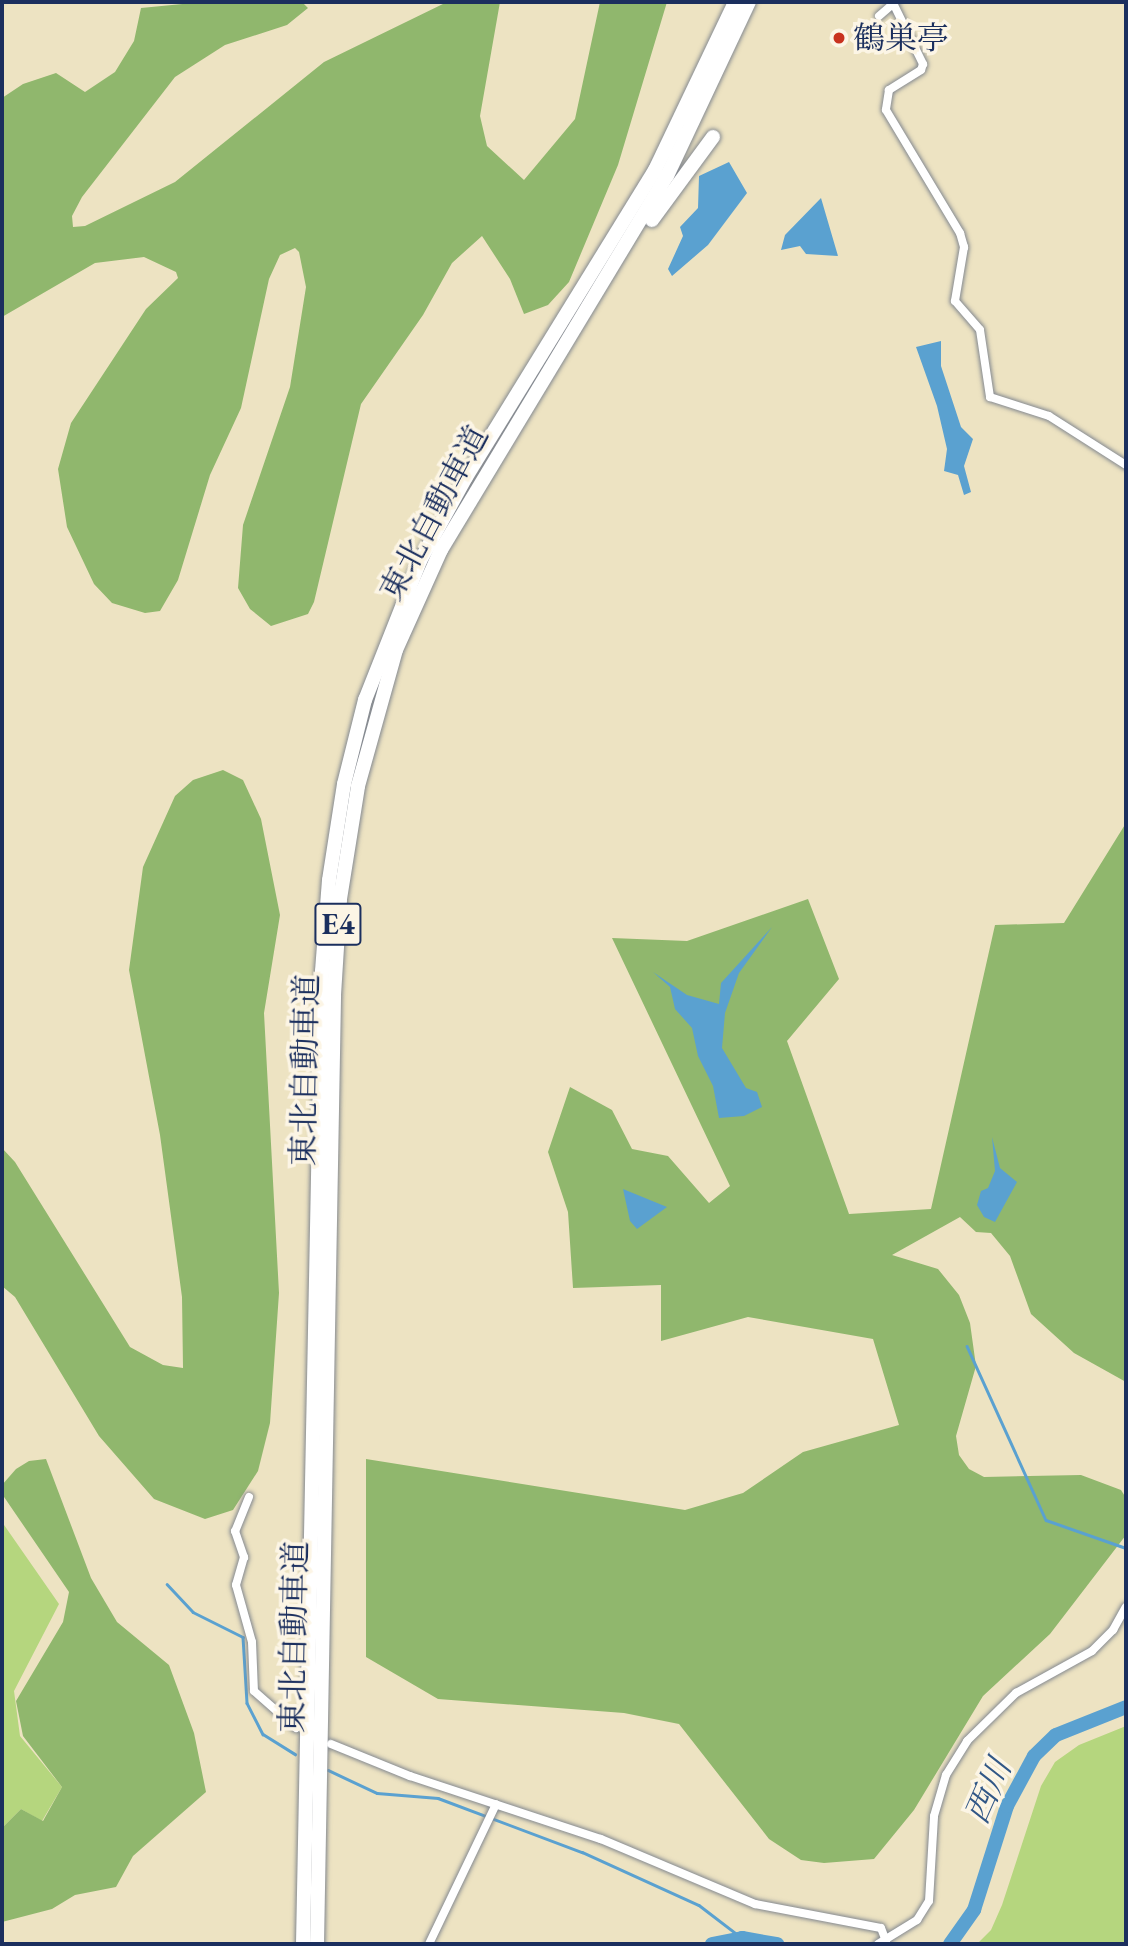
<!DOCTYPE html>
<html>
<head>
<meta charset="utf-8">
<style>
	body { margin:0 }
	#map { position:relative; width:1128px; height:1946px; overflow:hidden; background:#ede3c2; font-family:"EB Garamond","Noto Serif JP",serif }
	div>[style] { position:absolute }
	[style*='--x'] { left:calc(var(--x)*1px); top:calc(var(--y)*1px); width:calc(var(--w)*1px); rotate:calc(var(--a)*1deg) }
	.green>* { inset:0; background:#b5d67e }
	.forest>* { inset:0; background:#90b76d }
	.water>* { inset:0; background:#5aa1d0 }
	.stream>* { height:2.5px; margin:-1.25px; padding:0 1.25px; transform-origin:1.25px; border-radius:1.25px; background:#5aa1d0 }
	.river>* { height:14px; margin:-7px; padding:0 7px; transform-origin:7px; border-radius:7px; background:#5aa1d0 }
	.roads { filter:drop-shadow(0 0 2px #848990) drop-shadow(0 0 2px #848990) }
	.minor>* { height:8px; margin:-4px; padding:0 4px; transform-origin:4px; border-radius:4px; background:#fff }
	.motorway>* { height:14px; margin:-7px; padding:0 7px; transform-origin:7px; border-radius:7px; background:#fff }
	.dots>* { width:19px; height:19px; translate:-50% -50%; box-sizing:border-box; border:4px solid #fcf5e5; border-radius:50% }
	span { translate:-50% -50%; white-space:nowrap; text-align:center; line-height:1.15; -webkit-text-stroke:7px #fcf5e5; paint-order:stroke }
	.shield-label span { padding:2px 5px; background:#fcf5e5; border:2px solid; border-radius:5px; -webkit-text-stroke-width:0 }
	.shield-label { font-size:30px; color:#1b2f5e; font-weight:700 }
	.poi-label { font-size:32px; color:#1b2f5e }
	.left { translate:0 -50%; text-align:left }
	.street-label { font-size:32px; color:#1b2f5e }
	.water-label { font-size:33px; color:#315786; font-style:italic }
	.frame { position:absolute; inset:0; border:4px solid #1b2f5e; pointer-events:none }
</style>
</head>
<body>
<div id="map">
	<div class="green">
		<i style="clip-path:polygon(2px 1522px,59px 1604px,14px 1691px,20px 1736px,62px 1787px,42px 1821px,21px 1809px,2px 1828px)"></i>
		<i style="clip-path:polygon(1126px 1726px,1126px 1944px,977px 1944px,991px 1930px,1002px 1905px,1041px 1786px,1055px 1762px,1079px 1745px)"></i>
	</div>
	<div class="forest">
		<i style="clip-path:polygon(203px 2px,302px 2px,308px 8px,287px 25px,225px 45px,175px 77px,82px 197px,72px 216px,73px 227px,85px 226px,175px 182px,324px 62px,447px 2px,500px 2px,480px 116px,487px 146px,524px 180px,575px 119px,600px 2px,667px 2px,618px 165px,569px 282px,548px 305px,524px 314px,510px 279px,482px 236px,452px 263px,423px 315px,361px 404px,314px 602px,308px 614px,271px 626px,250px 609px,238px 588px,243px 525px,290px 387px,306px 287px,299px 252px,295px 248px,280px 255px,269px 279px,241px 408px,210px 475px,178px 580px,160px 611px,145px 613px,112px 603px,94px 584px,67px 527px,58px 469px,71px 423px,146px 309px,178px 278px,176px 272px,144px 257px,95px 263px,2px 317px,2px 98px,23px 84px,56px 73px,85px 92px,115px 72px,134px 41px,141px 8px)"></i>
		<i style="clip-path:polygon(223px 770px,243px 780px,261px 819px,280px 915px,264px 1013px,279px 1293px,270px 1423px,258px 1471px,233px 1510px,205px 1519px,154px 1499px,99px 1436px,15px 1297px,2px 1286px,2px 1148px,15px 1162px,130px 1347px,163px 1365px,183px 1368px,182px 1297px,160px 1135px,129px 970px,143px 867px,175px 796px,193px 780px)"></i>
		<i style="clip-path:polygon(1126px 823px,1126px 1382px,1074px 1353px,1031px 1314px,1010px 1256px,991px 1233px,976px 1232px,960px 1217px,892px 1255px,938px 1269px,959px 1295px,970px 1323px,976px 1366px,956px 1436px,959px 1455px,969px 1469px,984px 1477px,1081px 1475px,1121px 1490px,1126px 1498px,1126px 1535px,1050px 1634px,983px 1696px,914px 1810px,874px 1859px,824px 1863px,801px 1860px,769px 1839px,679px 1724px,624px 1713px,438px 1699px,366px 1657px,366px 1459px,685px 1510px,743px 1493px,803px 1452px,899px 1425px,873px 1339px,748px 1317px,661px 1341px,661px 1285px,573px 1288px,568px 1212px,548px 1152px,570px 1087px,612px 1110px,632px 1149px,668px 1156px,709px 1203px,730px 1186px,612px 938px,687px 941px,808px 899px,839px 979px,787px 1041px,849px 1214px,931px 1209px,995px 925px,1064px 923px)"></i>
		<i style="clip-path:polygon(46px 1459px,91px 1578px,117px 1622px,169px 1665px,194px 1733px,206px 1792px,133px 1856px,116px 1887px,75px 1895px,52px 1909px,2px 1922px,2px 1828px,21px 1809px,43px 1821px,62px 1787px,23px 1736px,16px 1701px,63px 1622px,69px 1592px,2px 1494px,2px 1485px,16px 1469px,29px 1461px)"></i>
	</div>
	<div class="water">
		<i style="clip-path:polygon(729px 162px,747px 193px,708px 245px,672px 276px,668px 269px,683px 236px,680px 227px,698px 208px,699px 176px)"></i>
		<i style="clip-path:polygon(821px 198px,838px 256px,806px 254px,800px 246px,781px 250px,785px 235px)"></i>
		<i style="clip-path:polygon(941px 341px,941px 366px,961px 427px,973px 439px,964px 466px,971px 492px,964px 495px,958px 475px,944px 471px,947px 449px,937px 406px,916px 347px)"></i>
		<i style="clip-path:polygon(772px 927px,739px 973px,725px 1013px,722px 1048px,746px 1088px,757px 1092px,762px 1107px,744px 1116px,719px 1118px,713px 1086px,698px 1056px,692px 1028px,675px 1009px,670px 987px,653px 972px,687px 995px,719px 1004px,721px 983px)"></i>
		<i style="clip-path:polygon(992px 1137px,1000px 1168px,1017px 1182px,995px 1222px,984px 1217px,977px 1205px,981px 1191px,988px 1188px,995px 1171px)"></i>
		<i style="clip-path:polygon(623px 1189px,667px 1207px,637px 1229px,630px 1221px)"></i>
	</div>
	<div class="stream">
		<i style="--x:967;--y:1346;--w:191;--a:65.6"></i>
		<i style="--x:1046;--y:1520;--w:85;--a:19.3"></i>
		<i style="--x:167;--y:1584;--w:38;--a:47"></i>
		<i style="--x:193;--y:1612;--w:56;--a:26.6"></i>
		<i style="--x:243;--y:1637;--w:66;--a:86.5"></i>
		<i style="--x:247;--y:1703;--w:35;--a:63"></i>
		<i style="--x:263;--y:1734;--w:38;--a:32"></i>
		<i style="--x:328;--y:1770;--w:54;--a:25.1"></i>
		<i style="--x:377;--y:1793;--w:61;--a:4.7"></i>
		<i style="--x:438;--y:1798;--w:154;--a:20.6"></i>
		<i style="--x:582;--y:1852;--w:128;--a:24.4"></i>
		<i style="--x:699;--y:1905;--w:54;--a:37.5"></i>
	</div>
	<div class="river">
		<i style="--x:712;--y:1944;--w:31;--a:-11"></i>
		<i style="--x:742;--y:1938;--w:36;--a:10"></i>
		<i style="--x:950;--y:1944;--w:42;--a:-54.8"></i>
		<i style="--x:974;--y:1910;--w:109;--a:-72.4"></i>
		<i style="--x:1007;--y:1806;--w:57;--a:-61.6"></i>
		<i style="--x:1034;--y:1756;--w:30;--a:-44"></i>
		<i style="--x:1056;--y:1735;--w:75;--a:-21.8"></i>
	</div>
	<div class="roads">
		<div class="minor">
			<i style="--x:894;--y:5;--w:66;--a:63.8"></i>
			<i style="--x:923;--y:64;--w:6;--a:108"></i>
			<i style="--x:921;--y:70;--w:38;--a:148"></i>
			<i style="--x:889;--y:90;--w:20;--a:99"></i>
			<i style="--x:886;--y:110;--w:144;--a:59"></i>
			<i style="--x:960;--y:233;--w:15;--a:74"></i>
			<i style="--x:964;--y:247;--w:55;--a:99.5"></i>
			<i style="--x:955;--y:301;--w:38;--a:49"></i>
			<i style="--x:980;--y:330;--w:68;--a:81.5"></i>
			<i style="--x:990;--y:397;--w:62;--a:17.9"></i>
			<i style="--x:1049;--y:416;--w:91;--a:32.5"></i>
			<i style="--x:879;--y:16;--w:21;--a:-41"></i>
			<i style="--x:249;--y:1497;--w:37;--a:112"></i>
			<i style="--x:235;--y:1531;--w:28;--a:71"></i>
			<i style="--x:244;--y:1557;--w:29;--a:106"></i>
			<i style="--x:236;--y:1585;--w:59;--a:74.3"></i>
			<i style="--x:252;--y:1642;--w:49;--a:87.7"></i>
			<i style="--x:254;--y:1691;--w:56;--a:41.4"></i>
			<i style="--x:331;--y:1744;--w:85;--a:22.1"></i>
			<i style="--x:410;--y:1776;--w:201;--a:18.3"></i>
			<i style="--x:601;--y:1839;--w:167;--a:22.9"></i>
			<i style="--x:755;--y:1904;--w:128;--a:10.8"></i>
			<i style="--x:881;--y:1928;--w:14;--a:69"></i>
			<i style="--x:429;--y:1944;--w:155;--a:-64.4"></i>
			<i style="--x:878;--y:1944;--w:46;--a:-31.6"></i>
			<i style="--x:917;--y:1920;--w:22;--a:-58"></i>
			<i style="--x:929;--y:1901;--w:85;--a:-86.6"></i>
			<i style="--x:934;--y:1816;--w:43;--a:-73.7"></i>
			<i style="--x:946;--y:1775;--w:40;--a:-58"></i>
			<i style="--x:967;--y:1741;--w:69;--a:-44.4"></i>
			<i style="--x:1016;--y:1693;--w:87;--a:-28.9"></i>
			<i style="--x:1092;--y:1651;--w:30;--a:-45"></i>
			<i style="--x:1113;--y:1630;--w:26;--a:-61"></i>
		</div>
		<div class="motorway">
			<i style="--x:652;--y:220;--w:103;--a:-53.7"></i>
			<i style="--x:303;--y:1944;--w:973;--a:-88.88"></i>
			<i style="--x:322;--y:971;--w:91;--a:-85.6"></i>
			<i style="--x:329;--y:880;--w:97;--a:-81.1"></i>
			<i style="--x:344;--y:784;--w:87;--a:-76"></i>
			<i style="--x:365;--y:700;--w:149;--a:-68.4"></i>
			<i style="--x:420;--y:561;--w:96;--a:-61.3"></i>
			<i style="--x:466;--y:477;--w:361;--a:-58.4"></i>
			<i style="--x:655;--y:170;--w:186;--a:-64.5"></i>
			<i style="--x:317;--y:1944;--w:949;--a:-88.97"></i>
			<i style="--x:334;--y:995;--w:96;--a:-86.4"></i>
			<i style="--x:340;--y:899;--w:114;--a:-80.9"></i>
			<i style="--x:358;--y:786;--w:141;--a:-74.4"></i>
			<i style="--x:396;--y:650;--w:110;--a:-65.8"></i>
			<i style="--x:441;--y:550;--w:437;--a:-58.9"></i>
			<i style="--x:667;--y:176;--w:192;--a:-64.8"></i>
		</div>
	</div>
	<div class="dots">
		<i style="left:839px;top:38px;background:#c8321e"></i>
	</div>
	<div class="shield-label">
		<span style="left:338px;top:924px">E4</span>
	</div>
	<div class="poi-label">
		<span class="left" style="left:853px;top:38px">鶴巣亭</span>
	</div>
	<div class="street-label">
		<span style="left:434px;top:513px;rotate:-62deg">東北自動車道</span>
		<span style="left:305px;top:1070px;rotate:-89deg">東北自動車道</span>
		<span style="left:294px;top:1637px;rotate:-89deg">東北自動車道</span>
	</div>
	<div class="water-label">
		<span style="left:988px;top:1791px;rotate:-66deg">西川</span>
	</div>
	<div class="frame"></div>
</div>
</body>
</html>
